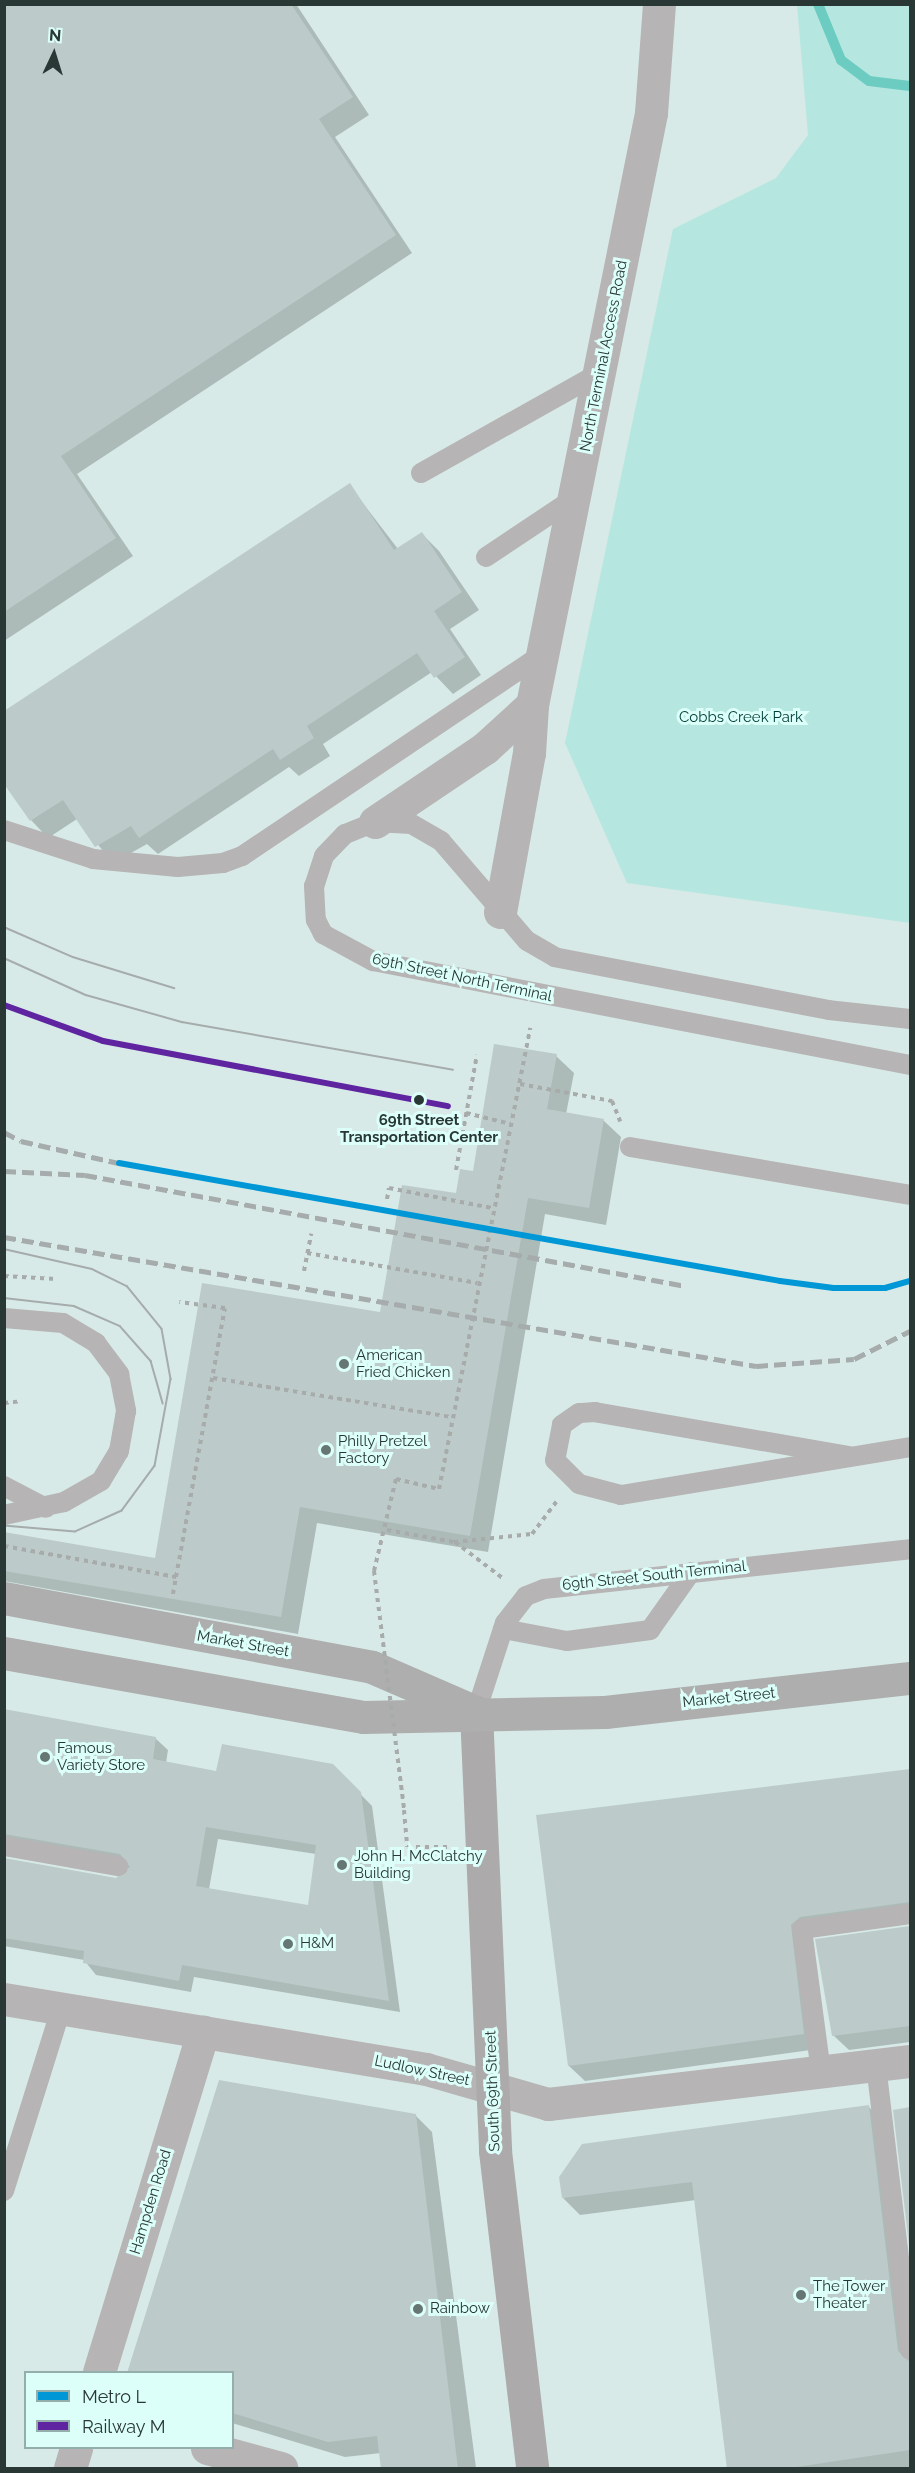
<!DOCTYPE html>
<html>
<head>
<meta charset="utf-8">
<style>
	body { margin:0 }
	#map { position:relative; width:915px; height:2473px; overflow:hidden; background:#d7eae7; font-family:Raleway,sans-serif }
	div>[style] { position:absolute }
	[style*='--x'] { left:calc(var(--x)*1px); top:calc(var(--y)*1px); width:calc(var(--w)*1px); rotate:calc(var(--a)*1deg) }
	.green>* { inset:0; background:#b5e7e0 }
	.shadow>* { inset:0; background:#0003 }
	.stream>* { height:10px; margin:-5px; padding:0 5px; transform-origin:5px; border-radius:5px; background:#6dccc1 }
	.building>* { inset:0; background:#bccbc9 }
	.path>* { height:4px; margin-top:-2px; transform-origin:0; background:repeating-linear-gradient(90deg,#a7abaa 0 4.5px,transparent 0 9px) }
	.service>* { height:20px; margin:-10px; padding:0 10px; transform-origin:10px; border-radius:10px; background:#b6b4b4 }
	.minor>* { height:33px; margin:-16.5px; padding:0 16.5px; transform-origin:16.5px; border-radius:16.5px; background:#b6b4b4 }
	.secondary>* { height:33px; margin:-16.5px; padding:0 16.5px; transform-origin:16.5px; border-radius:16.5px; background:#acaaaa }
	.primary>* { height:33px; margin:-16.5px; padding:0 16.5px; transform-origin:16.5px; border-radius:16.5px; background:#adaead }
	.tram>* { height:1.5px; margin:-0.75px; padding:0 0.75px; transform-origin:0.75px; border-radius:0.75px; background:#a5acab }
	.rail>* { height:4.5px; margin-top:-2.25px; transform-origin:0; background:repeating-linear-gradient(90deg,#a5acab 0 12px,transparent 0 18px) }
	.path-bridge>* { height:4px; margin-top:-2px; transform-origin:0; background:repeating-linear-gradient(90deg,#a7abaa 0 4.5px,transparent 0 9px) }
	.rail-1>* { height:6px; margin:-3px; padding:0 3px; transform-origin:3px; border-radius:3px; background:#5f249f }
	.metro-1>* { height:6px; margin:-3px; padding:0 3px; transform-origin:3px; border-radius:3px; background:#0097d6 }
	.dots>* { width:16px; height:16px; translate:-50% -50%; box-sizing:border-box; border:3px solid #dcfffa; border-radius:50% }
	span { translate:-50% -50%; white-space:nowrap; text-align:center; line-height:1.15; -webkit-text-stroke:6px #dcfffa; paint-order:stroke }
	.street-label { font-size:15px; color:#293735 }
	.park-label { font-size:15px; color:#003c37 }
	.stop-label { font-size:15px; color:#293735; font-weight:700 }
	.poi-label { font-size:15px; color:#293735 }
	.left { translate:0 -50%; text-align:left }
	.frame { position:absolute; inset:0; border:6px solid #293735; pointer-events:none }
	.legend { position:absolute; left:24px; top:2371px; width:210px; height:78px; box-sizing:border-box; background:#dcfffa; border:2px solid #94afab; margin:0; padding:8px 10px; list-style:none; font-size:18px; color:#293735 }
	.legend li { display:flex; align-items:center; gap:12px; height:30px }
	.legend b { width:30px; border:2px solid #94afab }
	.north { position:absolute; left:24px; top:24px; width:60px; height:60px; -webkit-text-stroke:4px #dcfffa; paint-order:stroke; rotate:4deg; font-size:16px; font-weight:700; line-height:24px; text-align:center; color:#293735 }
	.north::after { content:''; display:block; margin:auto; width:21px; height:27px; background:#293735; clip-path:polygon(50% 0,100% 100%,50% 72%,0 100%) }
</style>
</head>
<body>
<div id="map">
	<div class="green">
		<i style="clip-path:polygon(797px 5px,910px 5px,910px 923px,627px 883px,565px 743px,673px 229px,776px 178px,808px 135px)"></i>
	</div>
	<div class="shadow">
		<i style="clip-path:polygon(4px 4px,296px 4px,369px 115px,335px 137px,412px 253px,77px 474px,133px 556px,4px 641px)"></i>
		<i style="clip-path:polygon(349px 485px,398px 549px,422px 534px,439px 551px,479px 610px,450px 629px,481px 675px,453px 694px,432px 672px,323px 744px,330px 756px,299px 776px,289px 767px,158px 854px,147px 844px,113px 863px,77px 819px,48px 838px,31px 820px)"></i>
		<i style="clip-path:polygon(556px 1056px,574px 1073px,566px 1114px,603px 1120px,621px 1137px,606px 1225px,545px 1214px,488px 1552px,317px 1523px,298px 1634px,4px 1581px,4px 1534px,157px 1560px,381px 1314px)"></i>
		<i style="clip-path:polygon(evenodd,4px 1711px,155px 1738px,168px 1750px,166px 1763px,218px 1772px,332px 1765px,372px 1806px,400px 2012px,194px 1977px,191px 1992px,96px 1975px,84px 1960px,4px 1946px,4px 1859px,116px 1879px,132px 1869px,19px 1846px,4px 1856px,4px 1711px,218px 1839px,316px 1854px,309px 1906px,209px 1889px,218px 1839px)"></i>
		<i style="clip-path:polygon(910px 1771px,910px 1921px,809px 1935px,818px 2049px,585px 2081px,569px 2066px,538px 1816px)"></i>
		<i style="clip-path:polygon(910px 1927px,910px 2042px,849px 2050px,833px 2035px,817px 1941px)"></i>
		<i style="clip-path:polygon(868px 2106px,885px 2123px,910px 2338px,910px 2468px,729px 2468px,696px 2200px,580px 2215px,563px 2198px)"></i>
		<i style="clip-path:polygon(910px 2109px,910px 2240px,895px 2111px)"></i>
		<i style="clip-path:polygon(416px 2116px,432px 2132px,476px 2468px,383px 2468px,381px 2453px,345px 2457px,232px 2423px,232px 2372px)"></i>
	</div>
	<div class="stream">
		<i style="--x:818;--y:4;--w:61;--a:67.7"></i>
		<i style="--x:841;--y:60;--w:35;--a:37"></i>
		<i style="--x:869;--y:81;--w:41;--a:7"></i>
	</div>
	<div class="building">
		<i style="clip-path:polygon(4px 4px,291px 4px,353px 97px,319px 119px,396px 235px,61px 456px,116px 538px,4px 612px)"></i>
		<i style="clip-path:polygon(350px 483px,394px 550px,422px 532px,462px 592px,434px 611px,465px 657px,434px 678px,417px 653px,307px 726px,314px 738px,280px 760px,273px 749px,139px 838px,131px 826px,95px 847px,63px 800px,30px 821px,4px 784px,4px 711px)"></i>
		<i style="clip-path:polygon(494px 1044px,557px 1054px,547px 1109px,604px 1119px,589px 1208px,528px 1198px,470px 1536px,300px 1507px,281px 1617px,4px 1571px,4px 1532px,155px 1558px,202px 1283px,380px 1312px,402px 1185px,456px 1193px,460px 1169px,473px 1171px)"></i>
		<i style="clip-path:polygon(evenodd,4px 1709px,156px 1737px,153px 1759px,216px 1771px,222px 1744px,333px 1764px,361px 1792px,389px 2001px,182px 1965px,179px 1981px,83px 1963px,84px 1951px,4px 1938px,4px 1858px,116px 1878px,130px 1867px,120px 1854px,4px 1834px,4px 1709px,206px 1827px,316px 1845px,308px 1905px,196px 1886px,206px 1827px)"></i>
		<i style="clip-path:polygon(910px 1769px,910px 1902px,800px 1917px,791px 1925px,804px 2034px,568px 2066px,536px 1815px)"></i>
		<i style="clip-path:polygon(910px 1926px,910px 2026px,832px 2036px,815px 1939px)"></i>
		<i style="clip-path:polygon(219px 2080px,416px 2114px,458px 2469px,381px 2469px,377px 2436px,328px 2442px,232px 2413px,232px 2373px,127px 2373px)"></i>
		<i style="clip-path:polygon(869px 2105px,898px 2351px,910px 2362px,910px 2450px,783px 2469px,727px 2469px,692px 2182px,562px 2198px,559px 2177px,582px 2144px)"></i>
		<i style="clip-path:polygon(910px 2107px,910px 2253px,893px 2110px)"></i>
	</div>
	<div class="path">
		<i style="--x:520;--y:1084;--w:94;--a:10.5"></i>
		<i style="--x:612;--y:1101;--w:22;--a:68"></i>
		<i style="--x:466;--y:1113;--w:46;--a:13.7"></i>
		<i style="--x:456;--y:1170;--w:117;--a:-79.7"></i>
		<i style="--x:387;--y:1199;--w:11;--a:-80"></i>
		<i style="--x:389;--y:1188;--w:105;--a:11"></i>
		<i style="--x:307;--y:1253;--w:173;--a:10"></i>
		<i style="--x:304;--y:1271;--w:38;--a:-79"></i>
		<i style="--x:4;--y:1276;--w:52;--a:3.3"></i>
		<i style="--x:213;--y:1378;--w:242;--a:9.3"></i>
		<i style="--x:4;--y:1403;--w:18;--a:-6"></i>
		<i style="--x:387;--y:1530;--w:68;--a:10.2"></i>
		<i style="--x:454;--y:1542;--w:78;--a:-5.9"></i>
		<i style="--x:532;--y:1534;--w:41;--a:-52.9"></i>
		<i style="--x:455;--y:1542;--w:61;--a:37.1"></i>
		<i style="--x:4;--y:1546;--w:175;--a:10.2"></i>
		<i style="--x:176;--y:1577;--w:273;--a:-79.7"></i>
		<i style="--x:225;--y:1308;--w:46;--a:-172.6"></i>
		<i style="--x:374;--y:1571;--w:95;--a:-76.6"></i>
		<i style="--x:396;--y:1479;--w:44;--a:13.1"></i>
		<i style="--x:439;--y:1489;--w:470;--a:-78.8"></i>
		<i style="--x:173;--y:1594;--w:17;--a:-80"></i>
		<i style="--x:404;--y:1810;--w:37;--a:85"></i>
		<i style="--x:407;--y:1847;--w:40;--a:0"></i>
	</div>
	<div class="service">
		<i style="--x:421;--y:473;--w:206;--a:-29.3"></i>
		<i style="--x:486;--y:557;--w:108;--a:-33.7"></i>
		<i style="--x:4;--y:830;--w:94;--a:18"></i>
		<i style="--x:93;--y:859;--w:85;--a:5.4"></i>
		<i style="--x:178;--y:867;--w:45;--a:-5.1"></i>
		<i style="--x:223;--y:863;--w:20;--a:-20"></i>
		<i style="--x:242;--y:856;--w:362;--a:-33.9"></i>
		<i style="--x:910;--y:1019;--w:81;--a:-173.7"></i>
		<i style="--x:829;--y:1010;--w:279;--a:-169.1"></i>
		<i style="--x:555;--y:957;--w:32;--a:-150"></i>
		<i style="--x:527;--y:941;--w:132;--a:-130.7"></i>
		<i style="--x:441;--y:841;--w:34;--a:-150"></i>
		<i style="--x:411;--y:824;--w:36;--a:-177"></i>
		<i style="--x:375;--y:822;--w:32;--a:158"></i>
		<i style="--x:345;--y:834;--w:30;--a:134"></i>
		<i style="--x:324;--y:856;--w:32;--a:108"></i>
		<i style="--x:314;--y:886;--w:34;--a:87"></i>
		<i style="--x:316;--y:920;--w:16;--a:63"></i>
		<i style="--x:323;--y:934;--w:57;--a:28.4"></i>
		<i style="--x:373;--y:961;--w:547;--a:10.96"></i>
		<i style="--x:630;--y:1147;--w:284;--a:9.7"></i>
		<i style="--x:4;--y:1318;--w:59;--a:4.8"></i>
		<i style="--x:63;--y:1323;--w:39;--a:31"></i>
		<i style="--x:96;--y:1343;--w:39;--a:53"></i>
		<i style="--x:119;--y:1374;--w:38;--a:79"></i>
		<i style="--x:126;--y:1411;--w:41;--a:99.9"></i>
		<i style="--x:119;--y:1451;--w:35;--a:121"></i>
		<i style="--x:101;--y:1481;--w:43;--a:150.4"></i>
		<i style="--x:64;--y:1502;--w:61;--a:167.8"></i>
		<i style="--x:849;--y:1456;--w:258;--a:-170.2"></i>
		<i style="--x:595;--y:1412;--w:16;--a:176"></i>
		<i style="--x:579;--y:1413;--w:21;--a:145"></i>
		<i style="--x:562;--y:1425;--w:36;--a:101"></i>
		<i style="--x:555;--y:1460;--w:34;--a:45"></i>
		<i style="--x:579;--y:1484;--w:43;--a:14.7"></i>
		<i style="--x:621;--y:1495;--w:293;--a:-9.4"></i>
		<i style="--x:4;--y:1486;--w:47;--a:27.6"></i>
		<i style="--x:503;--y:1629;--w:65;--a:10.6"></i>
		<i style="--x:567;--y:1641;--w:84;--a:-7.5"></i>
		<i style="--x:650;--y:1630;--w:71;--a:-54.7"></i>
		<i style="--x:476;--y:1712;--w:94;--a:-72"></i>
		<i style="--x:505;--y:1623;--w:34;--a:-52"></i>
		<i style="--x:526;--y:1596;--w:19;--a:-21"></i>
		<i style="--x:544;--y:1589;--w:368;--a:-6.2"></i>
		<i style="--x:4;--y:1846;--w:116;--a:10"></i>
		<i style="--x:876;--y:2065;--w:287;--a:83.2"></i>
		<i style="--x:821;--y:2072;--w:144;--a:-97.6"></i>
		<i style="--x:802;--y:1929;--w:109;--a:-7.9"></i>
		<i style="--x:4;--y:2191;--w:191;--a:-72.6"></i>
	</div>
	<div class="minor">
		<i style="--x:375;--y:822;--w:133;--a:-33.9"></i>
		<i style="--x:485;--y:748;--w:64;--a:-42.5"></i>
		<i style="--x:500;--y:912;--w:162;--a:-79.7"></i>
		<i style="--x:529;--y:753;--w:48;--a:-86.4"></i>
		<i style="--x:532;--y:705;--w:604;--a:-78.63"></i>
		<i style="--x:651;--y:113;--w:109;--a:-85.8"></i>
		<i style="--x:4;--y:1999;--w:428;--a:9.4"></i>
		<i style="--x:426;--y:2069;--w:127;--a:16"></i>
		<i style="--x:548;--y:2104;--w:365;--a:-6.8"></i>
		<i style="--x:99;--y:2372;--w:356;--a:-73"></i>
		<i style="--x:207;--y:2448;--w:77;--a:15.1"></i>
		<i style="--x:70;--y:2468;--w:21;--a:-73"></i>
	</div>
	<div class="secondary">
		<i style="--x:476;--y:1712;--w:439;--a:87.5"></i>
		<i style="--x:495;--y:2151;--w:319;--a:83.3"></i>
	</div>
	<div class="primary">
		<i style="--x:4;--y:1598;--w:374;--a:10.6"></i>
		<i style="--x:372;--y:1667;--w:106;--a:23.4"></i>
		<i style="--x:4;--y:1653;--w:365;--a:10.1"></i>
		<i style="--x:363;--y:1717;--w:242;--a:-1.2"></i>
		<i style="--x:605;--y:1712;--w:307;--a:-6.4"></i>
	</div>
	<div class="tram">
		<i style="--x:4;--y:927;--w:75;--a:23.5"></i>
		<i style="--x:73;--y:957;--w:106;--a:17.1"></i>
		<i style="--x:4;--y:958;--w:90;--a:24.3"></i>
		<i style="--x:86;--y:995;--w:100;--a:15.7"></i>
		<i style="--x:182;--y:1022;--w:275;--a:10"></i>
		<i style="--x:4;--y:1249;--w:90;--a:12.8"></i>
		<i style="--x:92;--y:1269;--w:39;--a:26"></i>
		<i style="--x:127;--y:1286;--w:55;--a:50.9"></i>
		<i style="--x:162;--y:1329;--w:51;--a:79.8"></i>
		<i style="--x:171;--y:1379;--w:88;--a:100.4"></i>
		<i style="--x:155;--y:1466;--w:56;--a:126.3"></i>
		<i style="--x:122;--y:1511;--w:51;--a:155.9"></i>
		<i style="--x:75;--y:1532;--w:71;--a:-175.2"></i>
		<i style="--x:4;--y:1298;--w:70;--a:6.5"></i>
		<i style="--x:74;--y:1306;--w:50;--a:23.5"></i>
		<i style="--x:120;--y:1326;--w:47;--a:48.5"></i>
		<i style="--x:151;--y:1361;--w:44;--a:74.1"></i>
	</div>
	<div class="rail">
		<i style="--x:4;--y:1132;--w:19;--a:28"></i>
		<i style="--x:21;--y:1141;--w:100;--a:12.7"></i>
		<i style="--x:4;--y:1171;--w:81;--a:2.8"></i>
		<i style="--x:85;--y:1175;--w:611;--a:10.46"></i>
		<i style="--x:4;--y:1237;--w:763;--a:9.73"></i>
		<i style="--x:756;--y:1366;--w:98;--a:-4.1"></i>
		<i style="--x:854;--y:1359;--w:63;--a:-26.6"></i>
	</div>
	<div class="path-bridge">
		<i style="--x:374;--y:1571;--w:241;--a:82.8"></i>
	</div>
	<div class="rail-1">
		<i style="--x:4;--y:1005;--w:105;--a:20"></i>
		<i style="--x:103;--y:1041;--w:351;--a:10.7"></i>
	</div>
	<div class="metro-1">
		<i style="--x:119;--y:1163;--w:671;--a:10.12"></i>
		<i style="--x:780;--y:1281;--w:54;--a:7.4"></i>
		<i style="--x:834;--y:1288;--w:51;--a:0"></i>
		<i style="--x:885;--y:1288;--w:26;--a:-16"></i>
	</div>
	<div class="dots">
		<i style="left:419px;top:1100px;background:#293735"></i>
		<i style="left:344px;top:1364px;background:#667673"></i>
		<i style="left:326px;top:1450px;background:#667673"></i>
		<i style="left:45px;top:1757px;background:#667673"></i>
		<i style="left:342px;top:1865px;background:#667673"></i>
		<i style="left:288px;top:1944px;background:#667673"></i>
		<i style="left:801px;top:2295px;background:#667673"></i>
		<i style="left:418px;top:2309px;background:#667673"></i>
	</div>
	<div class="street-label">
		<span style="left:604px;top:356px;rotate:-79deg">North Terminal Access Road</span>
		<span style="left:462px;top:978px;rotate:12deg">69th Street North Terminal</span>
		<span style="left:654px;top:1576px;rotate:-6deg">69th Street South Terminal</span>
		<span style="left:243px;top:1644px;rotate:10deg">Market Street</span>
		<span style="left:729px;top:1698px;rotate:-6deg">Market Street</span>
		<span style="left:422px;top:2071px;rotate:12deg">Ludlow Street</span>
		<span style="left:493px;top:2091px;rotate:-92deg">South 69th Street</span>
		<span style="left:151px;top:2202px;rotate:-73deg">Hampden Road</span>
	</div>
	<div class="park-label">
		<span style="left:741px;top:718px">Cobbs Creek Park</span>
	</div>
	<div class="stop-label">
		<span style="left:419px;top:1129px">69th Street<br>Transportation Center</span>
	</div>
	<div class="poi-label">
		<span class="left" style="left:356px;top:1364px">American<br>Fried Chicken</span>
		<span class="left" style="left:338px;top:1450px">Philly Pretzel<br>Factory</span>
		<span class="left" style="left:57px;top:1757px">Famous<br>Variety Store</span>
		<span class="left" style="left:354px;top:1865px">John H. McClatchy<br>Building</span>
		<span class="left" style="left:300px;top:1944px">H&amp;M</span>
		<span class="left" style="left:813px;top:2295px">The Tower<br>Theater</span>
		<span class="left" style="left:430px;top:2309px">Rainbow</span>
	</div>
	<div class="frame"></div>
	<ul class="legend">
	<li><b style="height:8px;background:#0097d6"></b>Metro L</li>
	<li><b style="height:8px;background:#5f249f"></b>Railway M</li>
	</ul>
	<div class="north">N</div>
</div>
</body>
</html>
